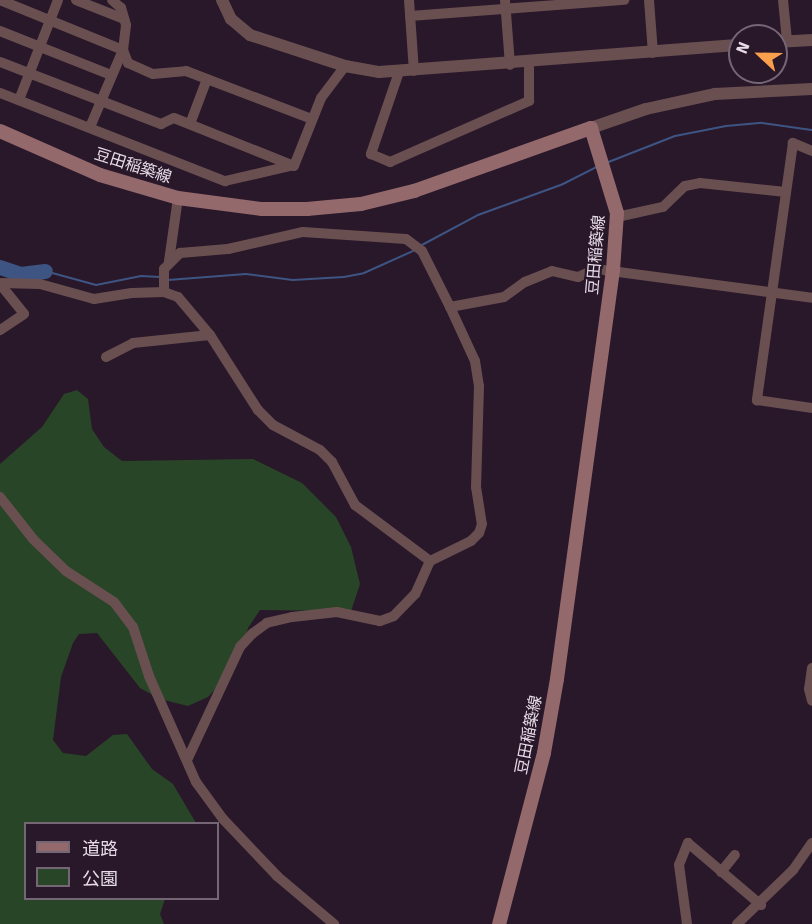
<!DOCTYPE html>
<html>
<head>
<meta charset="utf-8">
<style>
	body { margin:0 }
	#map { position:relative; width:812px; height:924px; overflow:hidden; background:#29182a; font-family:Signika,"Noto Sans JP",sans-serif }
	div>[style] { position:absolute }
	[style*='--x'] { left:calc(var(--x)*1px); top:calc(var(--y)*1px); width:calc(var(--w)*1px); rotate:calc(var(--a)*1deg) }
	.green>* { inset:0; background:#284527 }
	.stream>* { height:2px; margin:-1px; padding:0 1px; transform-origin:1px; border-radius:1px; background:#3e5483 }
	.river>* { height:15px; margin:-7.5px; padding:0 7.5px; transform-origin:7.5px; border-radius:7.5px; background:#3e5483 }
	.minor>* { height:10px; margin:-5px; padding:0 5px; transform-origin:5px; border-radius:5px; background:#6a4f51 }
	.tertiary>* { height:12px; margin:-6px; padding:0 6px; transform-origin:6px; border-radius:6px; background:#6a4f51 }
	.secondary>* { height:14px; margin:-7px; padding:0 7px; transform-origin:7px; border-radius:7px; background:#94696c }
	span { translate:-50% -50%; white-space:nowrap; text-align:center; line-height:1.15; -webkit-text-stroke:4.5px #29182a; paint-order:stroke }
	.street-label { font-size:16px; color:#e8dce9 }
	.legend { position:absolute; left:24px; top:822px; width:195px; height:78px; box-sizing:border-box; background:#29182a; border:2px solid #756676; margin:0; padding:8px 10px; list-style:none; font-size:18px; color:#e8dce9 }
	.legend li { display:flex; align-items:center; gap:12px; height:30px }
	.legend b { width:30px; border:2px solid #756676 }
	.north { position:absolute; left:728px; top:24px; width:60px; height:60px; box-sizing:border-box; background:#29182a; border:2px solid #756676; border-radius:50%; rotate:292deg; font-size:16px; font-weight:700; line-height:24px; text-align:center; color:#e8dce9 }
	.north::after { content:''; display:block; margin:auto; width:21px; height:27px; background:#f8a04b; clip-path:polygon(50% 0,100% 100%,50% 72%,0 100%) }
</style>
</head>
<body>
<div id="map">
	<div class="green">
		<i style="clip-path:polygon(77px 390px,88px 399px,92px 429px,104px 447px,122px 461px,253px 459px,302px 483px,336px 517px,351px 547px,360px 584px,351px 611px,260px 610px,248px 628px,244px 649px,226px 677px,208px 697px,188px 706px,160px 699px,140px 688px,97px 633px,79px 634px,73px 643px,61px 677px,53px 740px,63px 753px,86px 756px,113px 735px,127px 734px,152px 769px,173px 784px,196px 823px,26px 824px,26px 898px,165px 899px,160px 914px,164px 924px,0 924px,0 464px,42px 427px,64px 394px)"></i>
	</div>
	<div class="stream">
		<i style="--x:606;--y:163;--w:74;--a:-21.4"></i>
		<i style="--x:675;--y:136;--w:52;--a:-11.1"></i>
		<i style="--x:726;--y:126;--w:36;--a:-5"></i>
		<i style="--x:762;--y:123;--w:50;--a:8"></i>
		<i style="--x:420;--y:246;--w:66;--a:-28.1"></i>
		<i style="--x:478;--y:215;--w:90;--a:-20"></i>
		<i style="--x:563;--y:184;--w:39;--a:-27"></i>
		<i style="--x:45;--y:271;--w:53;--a:15.4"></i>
		<i style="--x:96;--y:285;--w:46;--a:-11.3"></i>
		<i style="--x:141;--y:276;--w:19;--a:3"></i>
		<i style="--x:168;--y:280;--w:78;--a:-4.4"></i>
		<i style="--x:246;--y:274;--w:47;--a:7.3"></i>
		<i style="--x:293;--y:280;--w:51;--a:-3.4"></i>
		<i style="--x:344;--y:277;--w:20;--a:-11"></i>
		<i style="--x:364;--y:273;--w:54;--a:-24.2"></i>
	</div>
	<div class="river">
		<i style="--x:0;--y:267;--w:21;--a:19"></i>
		<i style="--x:20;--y:274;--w:25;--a:-7"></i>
	</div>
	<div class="minor">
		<i style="--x:0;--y:0;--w:133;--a:22.1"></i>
		<i style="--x:123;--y:50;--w:14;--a:69"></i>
		<i style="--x:128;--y:63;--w:27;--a:24"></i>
		<i style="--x:153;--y:74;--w:33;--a:-5"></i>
		<i style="--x:186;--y:71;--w:135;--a:20.9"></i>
		<i style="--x:76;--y:0;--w:52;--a:21.6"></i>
		<i style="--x:409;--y:0;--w:71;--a:86"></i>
		<i style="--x:505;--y:0;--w:65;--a:85.6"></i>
		<i style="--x:649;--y:0;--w:53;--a:85.7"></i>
		<i style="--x:783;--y:0;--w:41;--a:84.4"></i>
		<i style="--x:410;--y:16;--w:215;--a:-4.3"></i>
		<i style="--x:0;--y:31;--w:119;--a:21.6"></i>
		<i style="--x:0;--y:62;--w:173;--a:21.1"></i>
		<i style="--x:161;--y:124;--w:14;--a:-25"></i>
		<i style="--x:174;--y:118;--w:129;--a:21.8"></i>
		<i style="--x:399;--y:72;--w:87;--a:108.9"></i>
		<i style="--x:371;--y:154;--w:21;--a:23"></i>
		<i style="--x:390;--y:162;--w:152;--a:-23.7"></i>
		<i style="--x:529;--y:101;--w:38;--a:-90"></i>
		<i style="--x:0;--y:93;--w:242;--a:21.4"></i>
		<i style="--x:225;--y:181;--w:67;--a:-13"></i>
		<i style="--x:19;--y:100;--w:107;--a:-68.7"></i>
		<i style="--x:190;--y:124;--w:48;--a:-69.3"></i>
		<i style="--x:90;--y:127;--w:84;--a:-66.8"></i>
		<i style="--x:123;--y:50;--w:25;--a:-83"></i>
		<i style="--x:126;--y:25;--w:18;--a:-106"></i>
		<i style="--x:121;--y:8;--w:12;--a:-138"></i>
		<i style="--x:812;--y:151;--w:21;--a:-157"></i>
		<i style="--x:793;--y:143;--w:260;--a:98"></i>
		<i style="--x:757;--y:400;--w:56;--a:8.3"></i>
		<i style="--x:294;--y:166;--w:73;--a:-68.3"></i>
		<i style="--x:321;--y:98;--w:40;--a:-53"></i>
		<i style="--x:617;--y:217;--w:47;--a:-12.3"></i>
		<i style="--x:663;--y:207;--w:30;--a:-44"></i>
		<i style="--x:685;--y:186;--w:15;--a:-11"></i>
		<i style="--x:700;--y:183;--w:86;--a:6"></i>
		<i style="--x:169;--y:261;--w:64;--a:-81.9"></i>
		<i style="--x:0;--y:283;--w:40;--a:1.4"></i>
		<i style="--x:40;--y:284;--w:56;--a:15.5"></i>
		<i style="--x:94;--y:299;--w:38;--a:-9"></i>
		<i style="--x:132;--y:293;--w:32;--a:-2"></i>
		<i style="--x:164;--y:292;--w:15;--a:20"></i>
		<i style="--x:178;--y:297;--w:50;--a:49.9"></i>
		<i style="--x:210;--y:335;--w:89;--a:57.4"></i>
		<i style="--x:258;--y:410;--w:21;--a:45"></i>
		<i style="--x:273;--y:425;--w:53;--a:28"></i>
		<i style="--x:320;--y:450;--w:17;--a:45"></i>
		<i style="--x:332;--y:462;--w:49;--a:61.9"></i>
		<i style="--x:355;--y:505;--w:94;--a:36.7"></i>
		<i style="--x:0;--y:284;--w:38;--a:51"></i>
		<i style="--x:24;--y:314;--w:29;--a:146"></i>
		<i style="--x:164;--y:292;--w:23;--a:-90"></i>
		<i style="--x:164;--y:269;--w:23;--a:-45"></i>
		<i style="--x:180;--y:253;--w:48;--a:-4.8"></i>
		<i style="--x:228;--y:249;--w:77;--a:-12.8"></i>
		<i style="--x:303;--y:232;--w:103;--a:3.9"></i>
		<i style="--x:406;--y:239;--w:20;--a:37"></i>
		<i style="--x:422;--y:251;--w:63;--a:63.4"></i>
		<i style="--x:450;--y:307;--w:60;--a:65.2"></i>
		<i style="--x:475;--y:361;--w:25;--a:81"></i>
		<i style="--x:479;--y:386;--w:101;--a:91.7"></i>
		<i style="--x:476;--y:487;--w:37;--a:81"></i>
		<i style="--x:482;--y:524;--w:9;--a:108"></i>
		<i style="--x:479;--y:533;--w:11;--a:135"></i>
		<i style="--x:471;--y:541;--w:46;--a:154"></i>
		<i style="--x:430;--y:561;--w:36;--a:114"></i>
		<i style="--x:415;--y:594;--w:30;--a:134"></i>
		<i style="--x:394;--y:616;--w:15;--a:160"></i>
		<i style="--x:380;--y:621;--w:44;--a:-168.2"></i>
		<i style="--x:337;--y:612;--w:45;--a:173.7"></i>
		<i style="--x:292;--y:617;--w:26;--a:167"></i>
		<i style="--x:267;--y:623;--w:17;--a:144"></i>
		<i style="--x:253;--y:633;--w:19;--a:133"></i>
		<i style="--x:240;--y:647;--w:123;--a:115.1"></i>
		<i style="--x:450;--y:307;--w:55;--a:-10.5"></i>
		<i style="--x:504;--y:297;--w:26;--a:-36"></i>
		<i style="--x:525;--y:282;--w:29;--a:-22"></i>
		<i style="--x:552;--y:271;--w:27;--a:13"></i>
		<i style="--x:578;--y:277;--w:20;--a:-24"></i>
		<i style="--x:596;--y:269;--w:218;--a:7.6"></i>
		<i style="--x:106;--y:357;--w:30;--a:-27"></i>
		<i style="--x:133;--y:343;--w:77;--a:-5.9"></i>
		<i style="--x:0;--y:497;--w:53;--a:51.8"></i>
		<i style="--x:33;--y:539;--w:46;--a:44.1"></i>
		<i style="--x:66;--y:571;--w:57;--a:32.9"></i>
		<i style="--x:114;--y:602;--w:31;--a:53"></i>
		<i style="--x:133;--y:627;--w:52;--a:71.9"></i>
		<i style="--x:149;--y:676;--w:116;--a:66.1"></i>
		<i style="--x:196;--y:782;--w:46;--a:53.9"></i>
		<i style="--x:223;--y:819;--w:79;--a:46.5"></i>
		<i style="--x:277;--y:876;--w:75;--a:40.1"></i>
		<i style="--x:812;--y:668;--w:21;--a:98"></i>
		<i style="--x:809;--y:689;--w:12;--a:76"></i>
		<i style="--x:721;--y:872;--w:22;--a:-51"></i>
		<i style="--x:687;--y:924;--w:60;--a:-97.7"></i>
		<i style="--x:679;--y:865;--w:24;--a:-68"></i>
		<i style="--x:688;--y:843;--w:96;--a:40.3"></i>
		<i style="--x:737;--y:924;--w:78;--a:-44"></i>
		<i style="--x:793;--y:870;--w:33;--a:-55"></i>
	</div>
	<div class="tertiary">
		<i style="--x:222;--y:0;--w:21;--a:65"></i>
		<i style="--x:231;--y:19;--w:25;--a:40"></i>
		<i style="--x:250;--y:35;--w:100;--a:18.1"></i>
		<i style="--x:345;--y:66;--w:35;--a:10"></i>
		<i style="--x:379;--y:72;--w:362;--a:-4.3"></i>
		<i style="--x:776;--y:42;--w:36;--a:-3"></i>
		<i style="--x:591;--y:128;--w:58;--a:-19.1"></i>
		<i style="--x:646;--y:109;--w:71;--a:-12.3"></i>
		<i style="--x:715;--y:94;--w:97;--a:-3"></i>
	</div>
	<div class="secondary">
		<i style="--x:0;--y:131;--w:109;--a:23.7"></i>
		<i style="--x:100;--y:175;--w:81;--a:16.4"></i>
		<i style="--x:178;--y:198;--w:85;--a:7.5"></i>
		<i style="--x:262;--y:209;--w:45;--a:0"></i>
		<i style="--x:307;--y:209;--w:54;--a:-5.3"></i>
		<i style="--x:361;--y:204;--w:55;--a:-13.8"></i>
		<i style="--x:414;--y:191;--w:188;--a:-19.6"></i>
		<i style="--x:591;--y:128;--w:89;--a:73"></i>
		<i style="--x:617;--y:213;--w:57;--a:94"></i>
		<i style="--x:613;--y:270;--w:413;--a:97.8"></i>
		<i style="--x:557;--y:679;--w:75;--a:100"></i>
		<i style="--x:544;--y:753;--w:177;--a:104.7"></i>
	</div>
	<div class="street-label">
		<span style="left:133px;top:166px;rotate:18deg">豆田稲築線</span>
		<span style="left:596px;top:255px;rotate:-85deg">豆田稲築線</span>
		<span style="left:529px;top:735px;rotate:-79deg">豆田稲築線</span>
	</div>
	<ul class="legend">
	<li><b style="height:8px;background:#94696c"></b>道路</li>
	<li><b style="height:16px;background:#284527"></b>公園</li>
	</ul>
	<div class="north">N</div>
</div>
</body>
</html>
